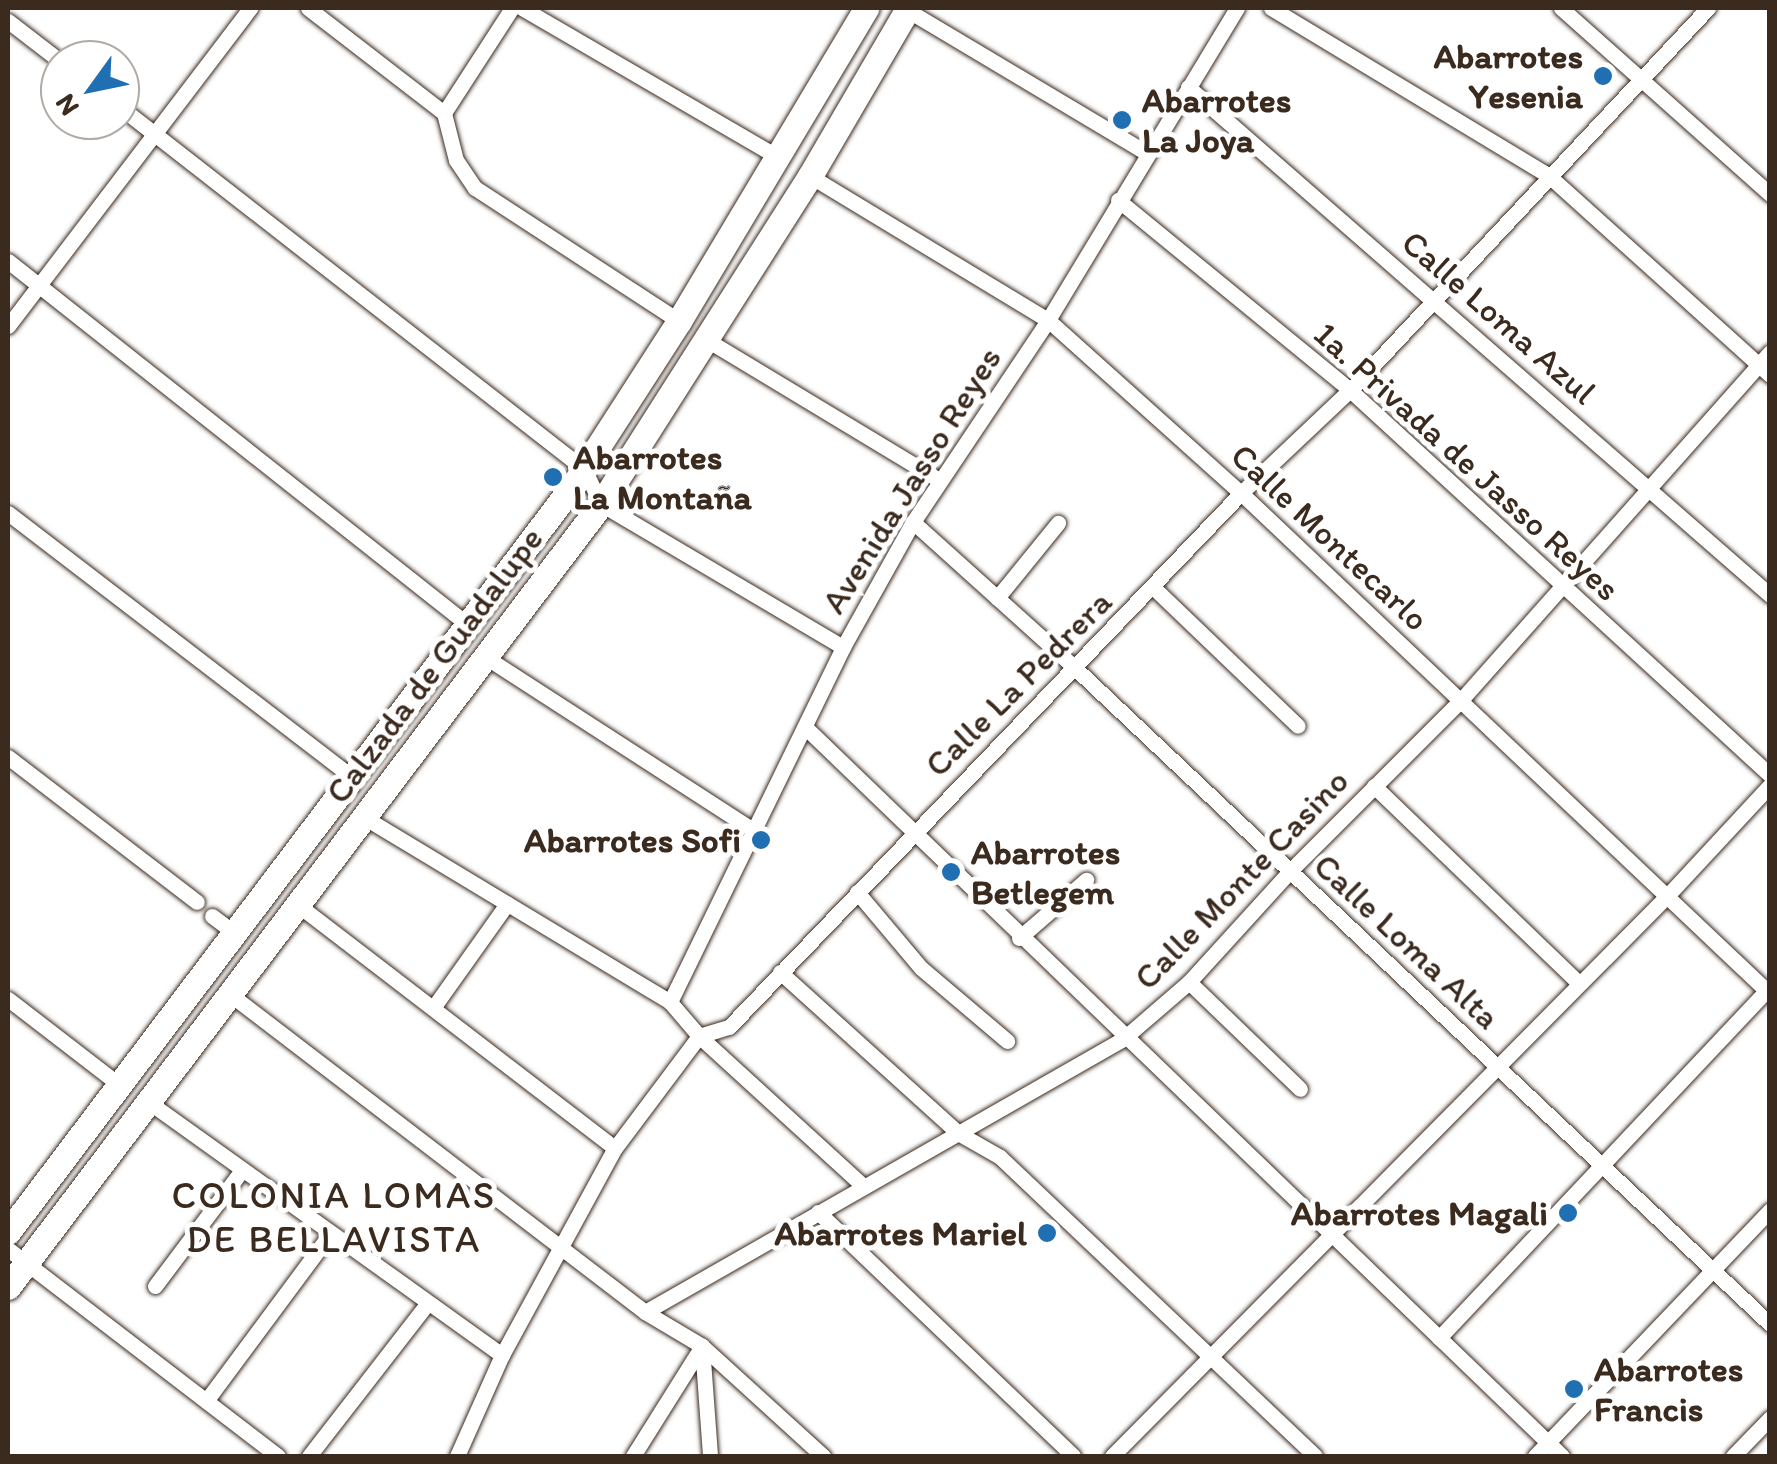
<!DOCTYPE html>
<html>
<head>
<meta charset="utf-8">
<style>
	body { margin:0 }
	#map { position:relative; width:1777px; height:1464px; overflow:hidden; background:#fff; font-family:Itim,sans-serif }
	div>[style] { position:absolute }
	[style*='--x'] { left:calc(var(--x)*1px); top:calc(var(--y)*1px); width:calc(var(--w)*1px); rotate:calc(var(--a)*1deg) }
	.roads { filter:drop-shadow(0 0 2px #3b2a1e) drop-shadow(0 0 2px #3b2a1e) }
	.minor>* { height:15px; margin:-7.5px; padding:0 7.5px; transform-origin:7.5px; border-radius:7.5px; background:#fff }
	.primary>* { height:25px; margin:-12.5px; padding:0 12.5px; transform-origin:12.5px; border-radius:12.5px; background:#fff }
	.dots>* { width:28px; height:28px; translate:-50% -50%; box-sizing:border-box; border:5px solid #fff; border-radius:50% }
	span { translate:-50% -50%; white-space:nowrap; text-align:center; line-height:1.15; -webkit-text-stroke:10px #fff; paint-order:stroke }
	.poi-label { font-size:35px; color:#3b2a1e; font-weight:700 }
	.right { translate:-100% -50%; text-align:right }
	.left { translate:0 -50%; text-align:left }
	.street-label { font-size:35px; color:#3b2a1e }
	.neighbourhood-label { font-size:38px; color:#3b2a1e; letter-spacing:2.5px }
	.frame { position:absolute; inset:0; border:10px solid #3b2a1e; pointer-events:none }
	.north { position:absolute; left:40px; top:40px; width:100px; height:100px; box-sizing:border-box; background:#fff; border:2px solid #b1aaa5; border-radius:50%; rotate:237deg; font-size:28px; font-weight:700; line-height:40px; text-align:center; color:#3b2a1e }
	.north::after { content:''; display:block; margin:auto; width:35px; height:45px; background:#1f6fb2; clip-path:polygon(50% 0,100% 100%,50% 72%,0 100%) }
</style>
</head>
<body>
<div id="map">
	<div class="roads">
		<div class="minor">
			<i style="--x:308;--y:8;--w:172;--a:37.7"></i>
			<i style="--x:444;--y:113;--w:49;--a:75.7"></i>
			<i style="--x:456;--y:160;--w:34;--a:56"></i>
			<i style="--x:475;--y:188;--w:244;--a:33.1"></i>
			<i style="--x:522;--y:8;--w:296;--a:30.2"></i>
			<i style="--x:1271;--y:8;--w:323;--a:31.1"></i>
			<i style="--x:1548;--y:175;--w:299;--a:42"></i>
			<i style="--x:1561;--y:8;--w:280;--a:41.7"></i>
			<i style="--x:907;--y:10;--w:279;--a:30.8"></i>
			<i style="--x:8;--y:21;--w:66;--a:37.6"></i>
			<i style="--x:1188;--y:87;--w:773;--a:41.12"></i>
			<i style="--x:120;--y:107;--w:589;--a:37.96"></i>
			<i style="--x:584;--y:469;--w:39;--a:64"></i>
			<i style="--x:601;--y:504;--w:281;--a:30.6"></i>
			<i style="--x:444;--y:113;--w:125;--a:-57.1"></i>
			<i style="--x:810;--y:176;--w:278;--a:31.2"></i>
			<i style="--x:1048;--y:320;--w:259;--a:41.9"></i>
			<i style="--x:1241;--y:493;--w:729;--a:43.44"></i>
			<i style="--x:1118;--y:200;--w:300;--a:39.3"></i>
			<i style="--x:1350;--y:390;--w:570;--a:42.51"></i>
			<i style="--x:8;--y:261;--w:585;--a:38.34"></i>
			<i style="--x:8;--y:326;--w:400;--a:-52.7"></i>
			<i style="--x:707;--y:340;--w:271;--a:31.1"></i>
			<i style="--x:8;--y:513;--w:434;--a:37.5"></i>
			<i style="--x:913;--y:522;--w:218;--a:42"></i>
			<i style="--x:1075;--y:668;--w:956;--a:43.35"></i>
			<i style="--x:1154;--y:588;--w:199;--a:43.8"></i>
			<i style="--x:997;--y:598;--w:97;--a:-50.9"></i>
			<i style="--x:484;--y:656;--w:323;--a:32.9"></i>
			<i style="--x:805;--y:727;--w:1051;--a:43.92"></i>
			<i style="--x:8;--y:757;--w:238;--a:37.5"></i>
			<i style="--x:1374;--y:786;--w:283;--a:43.9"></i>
			<i style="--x:362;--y:816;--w:360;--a:31.1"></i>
			<i style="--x:670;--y:1002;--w:45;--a:49.5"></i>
			<i style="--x:699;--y:1036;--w:222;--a:42.4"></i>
			<i style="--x:857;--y:892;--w:99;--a:49.9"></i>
			<i style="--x:921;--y:968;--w:113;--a:40.3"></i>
			<i style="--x:298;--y:905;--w:399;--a:37.5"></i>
			<i style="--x:212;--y:916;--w:25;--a:37"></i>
			<i style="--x:1019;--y:938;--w:89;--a:-40.9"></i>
			<i style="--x:780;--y:972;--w:240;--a:42.1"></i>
			<i style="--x:958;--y:1133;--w:48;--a:29.7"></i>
			<i style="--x:1000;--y:1157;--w:434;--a:43.5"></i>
			<i style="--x:1189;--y:982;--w:154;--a:43.9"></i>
			<i style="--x:231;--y:995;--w:521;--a:37.44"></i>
			<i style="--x:645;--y:1312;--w:66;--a:30.8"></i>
			<i style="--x:702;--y:1346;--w:164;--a:42.3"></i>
			<i style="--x:8;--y:999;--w:143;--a:37.6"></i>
			<i style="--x:670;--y:1002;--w:395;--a:-64"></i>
			<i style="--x:843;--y:647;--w:143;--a:-60.8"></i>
			<i style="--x:913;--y:522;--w:243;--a:-56.2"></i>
			<i style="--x:1048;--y:320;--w:365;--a:-58.8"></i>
			<i style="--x:433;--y:1008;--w:128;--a:-54.6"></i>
			<i style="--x:150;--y:1103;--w:433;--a:35.6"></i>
			<i style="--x:818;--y:1212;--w:353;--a:43.7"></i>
			<i style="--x:8;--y:1249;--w:340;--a:37.5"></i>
			<i style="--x:155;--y:1286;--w:145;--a:-53.1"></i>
			<i style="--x:645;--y:1312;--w:550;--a:-29.73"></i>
			<i style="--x:1123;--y:1039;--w:87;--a:-40.8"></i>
			<i style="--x:1189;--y:982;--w:149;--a:-47.7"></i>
			<i style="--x:1289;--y:872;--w:243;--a:-45"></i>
			<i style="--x:1461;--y:700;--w:465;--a:-48.4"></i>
			<i style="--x:1439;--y:1338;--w:477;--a:-46.7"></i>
			<i style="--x:702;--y:1346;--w:110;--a:85.8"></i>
			<i style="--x:206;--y:1401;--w:208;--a:-53.4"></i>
			<i style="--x:309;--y:1456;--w:192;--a:-52.2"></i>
			<i style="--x:457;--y:1456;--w:111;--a:-66"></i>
			<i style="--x:502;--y:1355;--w:236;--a:-61.4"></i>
			<i style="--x:615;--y:1148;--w:140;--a:-53.1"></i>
			<i style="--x:699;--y:1036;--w:31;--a:-17"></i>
			<i style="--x:729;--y:1027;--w:740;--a:-46.2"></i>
			<i style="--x:1241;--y:493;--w:150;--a:-43.4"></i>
			<i style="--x:1350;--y:390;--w:524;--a:-46.86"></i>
			<i style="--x:633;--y:1456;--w:130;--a:-57.9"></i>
			<i style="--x:1112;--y:1456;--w:788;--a:-45.26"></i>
			<i style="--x:1667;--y:896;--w:151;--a:-47.1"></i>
			<i style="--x:1535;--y:1456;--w:340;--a:-46.3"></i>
			<i style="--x:1733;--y:1456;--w:53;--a:-45.8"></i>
		</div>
		<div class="primary">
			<i style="--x:8;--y:1232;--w:938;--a:-52.89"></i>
			<i style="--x:574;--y:484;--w:194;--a:-57.2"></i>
			<i style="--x:679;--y:321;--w:365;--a:-59.1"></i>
			<i style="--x:8;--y:1287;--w:982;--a:-52.86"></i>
			<i style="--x:601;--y:504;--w:389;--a:-57.5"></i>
			<i style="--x:810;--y:176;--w:194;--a:-59.7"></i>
		</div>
	</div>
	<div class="dots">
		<i style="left:1603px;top:76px;background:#1f6fb2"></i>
		<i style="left:1122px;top:120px;background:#1f6fb2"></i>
		<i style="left:553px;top:477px;background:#1f6fb2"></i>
		<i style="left:761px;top:840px;background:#1f6fb2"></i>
		<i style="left:951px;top:872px;background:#1f6fb2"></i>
		<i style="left:1568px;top:1213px;background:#1f6fb2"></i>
		<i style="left:1047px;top:1233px;background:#1f6fb2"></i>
		<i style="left:1574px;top:1389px;background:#1f6fb2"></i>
	</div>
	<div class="poi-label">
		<span class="right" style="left:1583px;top:76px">Abarrotes<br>Yesenia</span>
		<span class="left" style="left:1142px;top:120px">Abarrotes<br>La Joya</span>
		<span class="left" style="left:573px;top:477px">Abarrotes<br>La Montaña</span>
		<span class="right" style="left:741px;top:840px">Abarrotes Sofi</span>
		<span class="left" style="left:971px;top:872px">Abarrotes<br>Betlegem</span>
		<span class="right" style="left:1548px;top:1213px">Abarrotes Magali</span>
		<span class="right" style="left:1027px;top:1233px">Abarrotes Mariel</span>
		<span class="left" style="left:1594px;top:1389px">Abarrotes<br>Francis</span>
	</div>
	<div class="street-label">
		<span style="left:1499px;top:317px;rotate:41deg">Calle Loma Azul</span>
		<span style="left:1467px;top:461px;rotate:42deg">1a. Privada de Jasso Reyes</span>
		<span style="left:911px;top:480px;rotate:-58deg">Avenida Jasso Reyes</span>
		<span style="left:1330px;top:537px;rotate:43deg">Calle Montecarlo</span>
		<span style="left:434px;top:665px;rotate:-53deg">Calzada de Guadalupe</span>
		<span style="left:1018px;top:683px;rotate:-45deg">Calle La Pedrera</span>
		<span style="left:1241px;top:879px;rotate:-46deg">Calle Monte Casino</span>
		<span style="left:1407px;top:941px;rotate:43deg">Calle Loma Alta</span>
	</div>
	<div class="neighbourhood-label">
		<span style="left:334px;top:1218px">COLONIA LOMAS<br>DE BELLAVISTA</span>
	</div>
	<div class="frame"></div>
	<div class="north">N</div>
</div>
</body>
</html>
